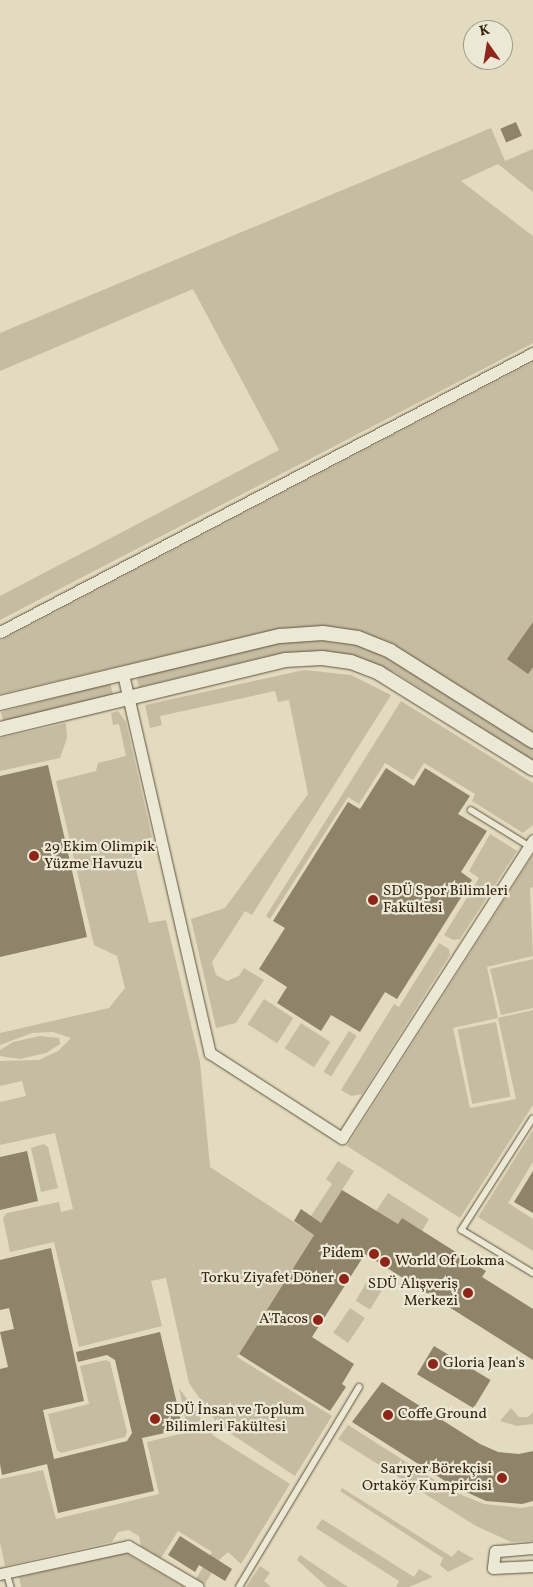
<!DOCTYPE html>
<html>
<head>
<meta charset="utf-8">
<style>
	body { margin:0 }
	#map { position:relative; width:533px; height:1587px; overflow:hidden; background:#e2dbc0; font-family:Vollkorn,serif }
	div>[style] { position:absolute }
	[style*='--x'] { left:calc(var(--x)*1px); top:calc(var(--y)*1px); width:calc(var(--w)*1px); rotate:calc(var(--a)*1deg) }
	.green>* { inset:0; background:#c5bca2; transform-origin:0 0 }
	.building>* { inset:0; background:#8f836a; transform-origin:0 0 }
	.roads { filter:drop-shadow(0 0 1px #61523a) drop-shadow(0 0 1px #61523a) }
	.service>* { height:5.5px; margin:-2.75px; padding:0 2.75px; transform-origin:2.75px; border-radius:2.75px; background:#ece8d6 }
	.minor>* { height:11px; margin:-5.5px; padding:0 5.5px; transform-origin:5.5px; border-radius:5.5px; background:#ece8d6 }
	.tertiary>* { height:14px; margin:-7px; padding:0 7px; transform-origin:7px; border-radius:7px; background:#ece8d6 }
	.dots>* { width:14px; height:14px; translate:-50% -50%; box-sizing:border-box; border:2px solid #ece8d6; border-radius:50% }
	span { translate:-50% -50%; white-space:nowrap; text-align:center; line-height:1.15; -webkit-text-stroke:4.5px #ece8d6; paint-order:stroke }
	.poi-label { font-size:15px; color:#36240d }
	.left { translate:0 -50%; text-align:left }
	.right { translate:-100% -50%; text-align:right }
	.north { position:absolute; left:463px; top:20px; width:50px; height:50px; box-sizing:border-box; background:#ece8d6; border:1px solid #a39a86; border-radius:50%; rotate:347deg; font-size:14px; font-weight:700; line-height:20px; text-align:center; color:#36240d }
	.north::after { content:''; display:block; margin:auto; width:18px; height:22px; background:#8f2418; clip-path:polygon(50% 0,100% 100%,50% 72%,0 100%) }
</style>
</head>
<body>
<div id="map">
	<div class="green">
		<i style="clip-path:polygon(491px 128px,505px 161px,533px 149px,533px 192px,498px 164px,461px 181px,533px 236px,533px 343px,0 620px,0 596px,279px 450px,193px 289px,0 371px,0 333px)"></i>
		<i style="clip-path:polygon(533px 362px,533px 733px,394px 646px,363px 633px,329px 626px,278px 629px,0 694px,0 641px)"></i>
		<i style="clip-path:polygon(311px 639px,359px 646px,389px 658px,533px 749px,533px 761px,396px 673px,364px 659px,329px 651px,277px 654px,139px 687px,137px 679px,141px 675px,275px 643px)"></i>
		<i style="clip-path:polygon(304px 670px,351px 675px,391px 695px,252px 915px,245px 911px,212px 962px,216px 975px,227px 981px,239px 976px,244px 968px,264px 980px,236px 1023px,216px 1028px,191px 919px,225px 908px,308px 794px,289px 700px,278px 702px,275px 691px,160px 716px,162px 725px,150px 728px,145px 705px)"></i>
		<i style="left:110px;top:683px;width:11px;height:113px;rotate:75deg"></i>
		<i style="clip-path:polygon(401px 701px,533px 783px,533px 825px,523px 833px,472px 801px,475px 794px,424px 763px,413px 780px,385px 763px,359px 804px,348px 797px,270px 919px,266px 916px)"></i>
		<i style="clip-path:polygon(118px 711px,126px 722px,152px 837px,139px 846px,134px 861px,149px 923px,166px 920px,200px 1062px,210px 1167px,303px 1228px,332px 1184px,326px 1179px,338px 1161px,354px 1171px,237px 1357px,332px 1416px,295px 1476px,219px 1426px,189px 1383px,166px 1278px,151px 1281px,162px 1326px,79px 1347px,54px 1242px,10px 1252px,3px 1218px,7px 1213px,59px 1202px,61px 1212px,73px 1209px,55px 1133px,0 1145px,0 1102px,26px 1096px,22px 1081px,0 1086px,0 1061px,39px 1060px,58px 1051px,71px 1038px,53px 1032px,32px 1033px,0 1045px,0 1033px,109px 1008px,125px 988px,117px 956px,94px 945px,56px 781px,96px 771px,98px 763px,126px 756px,119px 724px,113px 725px,111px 713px)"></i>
		<i style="clip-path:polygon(66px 723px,67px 738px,60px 758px,0 771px,0 738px)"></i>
		<i style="clip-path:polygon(490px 834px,517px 851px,460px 939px,453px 940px,444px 935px,479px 878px,469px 871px)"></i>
		<i style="clip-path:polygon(evenodd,533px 855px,533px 887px,530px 888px,533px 956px,487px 967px,498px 1018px,533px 1010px,533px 1105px,460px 1218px,347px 1146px,533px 855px,498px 1018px,516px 1099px,470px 1108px,453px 1028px,498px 1018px)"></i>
		<i style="clip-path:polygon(439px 943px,449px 949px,450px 955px,362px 1094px,351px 1096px,341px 1090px,394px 1004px,399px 1007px)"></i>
		<i style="clip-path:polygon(533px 959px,533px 1008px,501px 1015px,490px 969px)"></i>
		<i style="left:264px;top:999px;width:35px;height:30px;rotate:33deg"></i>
		<i style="left:496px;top:1022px;width:76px;height:39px;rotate:79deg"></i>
		<i style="left:301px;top:1023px;width:35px;height:30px;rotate:33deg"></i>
		<i style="left:349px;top:1031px;width:9px;height:48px;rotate:32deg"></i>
		<i style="clip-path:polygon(40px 1036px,59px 1038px,60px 1044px,46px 1053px,20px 1059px,0 1056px,0 1050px,13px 1042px)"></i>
		<i style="clip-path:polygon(533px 1130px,533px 1162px,508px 1203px,533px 1219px,533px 1251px,478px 1217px)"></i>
		<i style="clip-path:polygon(44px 1144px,48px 1147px,58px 1188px,41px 1192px,31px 1148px)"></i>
		<i style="clip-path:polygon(388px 1193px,429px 1219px,422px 1231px,402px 1218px,398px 1224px,376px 1211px)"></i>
		<i style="left:371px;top:1275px;width:17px;height:30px;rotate:31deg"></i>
		<i style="left:350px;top:1308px;width:18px;height:30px;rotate:34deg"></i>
		<i style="clip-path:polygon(106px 1360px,110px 1362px,127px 1432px,125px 1437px,61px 1453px,57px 1450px,48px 1414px,89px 1404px,80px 1366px)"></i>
		<i style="clip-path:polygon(179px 1388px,214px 1436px,290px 1484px,241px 1564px,228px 1552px,219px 1560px,205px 1584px,196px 1579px,212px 1552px,178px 1531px,161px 1558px,141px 1546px,139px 1536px,129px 1530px,118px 1532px,112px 1542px,5px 1566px,0 1542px,0 1479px,43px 1470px,56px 1519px,159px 1494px,147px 1442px,188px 1432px)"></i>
		<i style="clip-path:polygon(511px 1408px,519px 1417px,528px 1417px,533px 1412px,533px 1424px,517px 1426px,500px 1421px)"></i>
		<i style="clip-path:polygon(348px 1425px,452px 1491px,484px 1504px,521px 1508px,533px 1506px,533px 1541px,511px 1542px,476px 1526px,338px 1439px)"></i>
		<i style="clip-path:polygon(342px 1488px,452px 1557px,458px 1550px,474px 1559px,448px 1572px,440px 1565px,443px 1558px,340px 1491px)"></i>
		<i style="clip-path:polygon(322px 1519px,414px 1577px,419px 1569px,433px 1577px,409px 1587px,396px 1587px,399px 1581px,316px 1528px)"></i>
		<i style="clip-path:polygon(126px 1553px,184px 1587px,21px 1587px,19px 1577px)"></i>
		<i style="clip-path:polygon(300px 1555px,348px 1587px,327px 1587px,297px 1560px)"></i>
		<i style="clip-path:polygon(260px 1566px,270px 1573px,264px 1581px,271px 1587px,246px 1587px)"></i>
	</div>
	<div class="building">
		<i style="left:516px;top:122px;width:15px;height:17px;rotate:67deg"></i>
		<i style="clip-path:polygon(533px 622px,533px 667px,528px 674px,507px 659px)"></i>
		<i style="clip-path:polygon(48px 765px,87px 937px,0 957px,0 776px)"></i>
		<i style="clip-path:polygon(386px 768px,414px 786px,425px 768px,470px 796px,458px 814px,487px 831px,461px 872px,472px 880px,397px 999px,385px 992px,360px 1032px,331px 1015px,321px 1031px,277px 1003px,287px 987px,259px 969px,285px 928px,273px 921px,348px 802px,360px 809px)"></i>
		<i style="clip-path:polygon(27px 1151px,38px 1201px,0 1210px,0 1157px)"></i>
		<i style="clip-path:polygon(533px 1171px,533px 1213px,514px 1202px)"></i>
		<i style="clip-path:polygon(342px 1190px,398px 1224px,402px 1218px,486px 1271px,482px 1277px,533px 1309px,533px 1360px,365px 1254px,312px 1337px,354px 1364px,342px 1384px,346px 1387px,330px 1411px,239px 1354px,314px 1235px,294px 1221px,301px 1209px,321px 1223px)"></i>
		<i style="clip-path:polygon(51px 1248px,84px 1401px,43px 1410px,54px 1459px,127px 1441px,132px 1433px,115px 1360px,107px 1355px,78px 1362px,76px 1352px,160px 1332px,183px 1429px,142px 1438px,154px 1491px,58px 1513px,47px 1464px,2px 1475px,0 1464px,0 1369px,8px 1367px,0 1332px,14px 1329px,9px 1308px,0 1310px,0 1260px)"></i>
		<i style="left:434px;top:1346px;width:66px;height:33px;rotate:31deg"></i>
		<i style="clip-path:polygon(382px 1382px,480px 1444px,498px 1452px,519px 1454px,533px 1451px,533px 1501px,522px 1504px,486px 1501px,453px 1486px,352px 1422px)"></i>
		<i style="clip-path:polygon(180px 1536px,232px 1569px,225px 1581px,199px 1565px,195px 1572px,168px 1555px)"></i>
	</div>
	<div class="roads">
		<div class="service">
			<i style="--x:471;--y:810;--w:68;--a:31.8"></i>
			<i style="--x:533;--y:1119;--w:132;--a:122.6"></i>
			<i style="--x:462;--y:1230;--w:83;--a:31.2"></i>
			<i style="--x:7;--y:1573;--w:15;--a:74"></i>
			<i style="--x:239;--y:1587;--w:233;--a:-59"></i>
		</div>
		<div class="minor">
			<i style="--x:0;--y:632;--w:602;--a:-27.63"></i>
			<i style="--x:123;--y:674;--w:389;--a:77.1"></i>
			<i style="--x:210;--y:1053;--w:157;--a:32.8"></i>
			<i style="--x:342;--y:1138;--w:354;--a:-57.3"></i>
			<i style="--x:533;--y:1548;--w:38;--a:175"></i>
			<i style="--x:495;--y:1551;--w:17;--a:97"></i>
			<i style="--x:493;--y:1568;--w:40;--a:-2.9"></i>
			<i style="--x:0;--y:1574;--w:131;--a:-12.3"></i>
			<i style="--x:128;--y:1546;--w:81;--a:30.4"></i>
		</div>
		<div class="tertiary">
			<i style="--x:0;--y:703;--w:288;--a:-13.5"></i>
			<i style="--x:280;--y:636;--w:43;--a:-4"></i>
			<i style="--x:323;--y:633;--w:35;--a:8"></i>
			<i style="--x:358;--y:638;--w:35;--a:22"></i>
			<i style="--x:390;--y:651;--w:169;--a:32.2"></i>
			<i style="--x:0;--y:729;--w:293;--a:-13.6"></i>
			<i style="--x:285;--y:660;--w:37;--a:-3"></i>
			<i style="--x:322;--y:658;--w:29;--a:8"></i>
			<i style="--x:351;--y:662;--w:30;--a:21"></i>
			<i style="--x:379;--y:673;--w:181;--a:31.9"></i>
		</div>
	</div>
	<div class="dots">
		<i style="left:34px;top:856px;background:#8f2418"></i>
		<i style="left:373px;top:900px;background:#8f2418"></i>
		<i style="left:374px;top:1254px;background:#8f2418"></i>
		<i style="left:385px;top:1262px;background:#8f2418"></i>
		<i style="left:344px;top:1279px;background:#8f2418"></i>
		<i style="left:468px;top:1293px;background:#8f2418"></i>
		<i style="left:318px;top:1320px;background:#8f2418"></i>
		<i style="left:433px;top:1364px;background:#8f2418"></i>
		<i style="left:388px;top:1415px;background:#8f2418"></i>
		<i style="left:155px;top:1419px;background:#8f2418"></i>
		<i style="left:502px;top:1478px;background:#8f2418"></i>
	</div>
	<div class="poi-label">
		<span class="left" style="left:44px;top:856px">29 Ekim Olimpik<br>Yüzme Havuzu</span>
		<span class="left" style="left:383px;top:900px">SDÜ Spor Bilimleri<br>Fakültesi</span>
		<span class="right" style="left:364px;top:1254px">Pidem</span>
		<span class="left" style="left:395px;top:1262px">World Of Lokma</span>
		<span class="right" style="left:334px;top:1279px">Torku Ziyafet Döner</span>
		<span class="right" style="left:458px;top:1293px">SDÜ Alışveriş<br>Merkezi</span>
		<span class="right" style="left:308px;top:1320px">A'Tacos</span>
		<span class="left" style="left:443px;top:1364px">Gloria Jean's</span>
		<span class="left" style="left:165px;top:1419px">SDÜ İnsan ve Toplum<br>Bilimleri Fakültesi</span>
		<span class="left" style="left:398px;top:1415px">Coffe Ground</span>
		<span class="right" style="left:492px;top:1478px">Sarıyer Börekçisi<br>Ortaköy Kumpircisi</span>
	</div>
	<div class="north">K</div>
</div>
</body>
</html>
